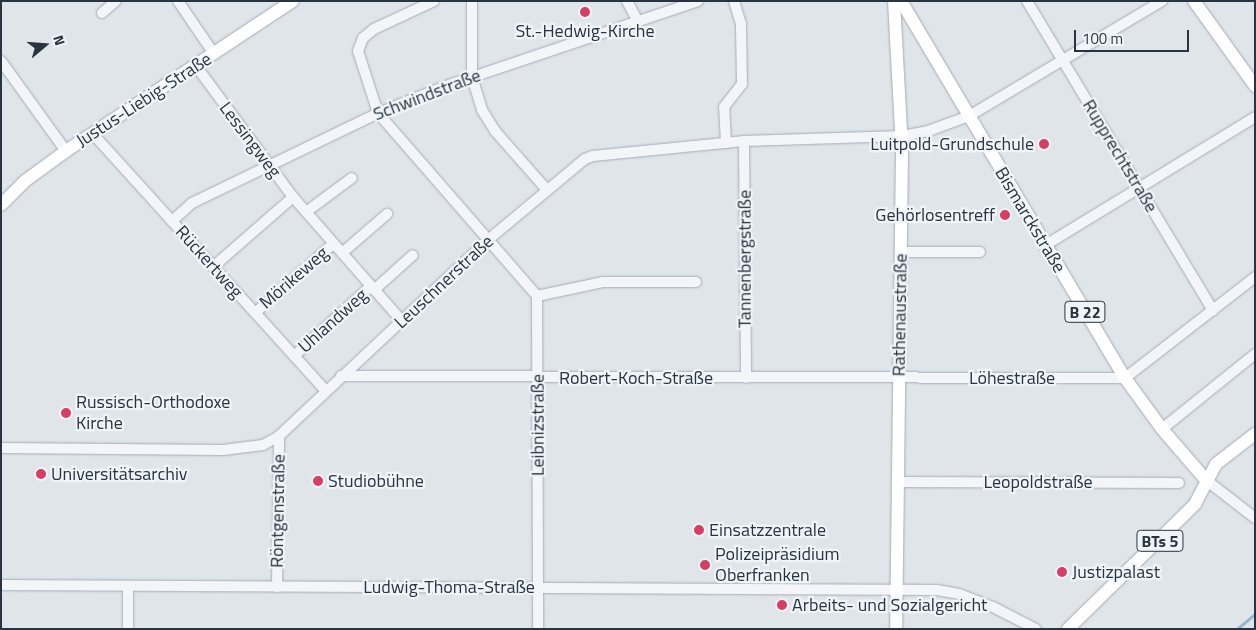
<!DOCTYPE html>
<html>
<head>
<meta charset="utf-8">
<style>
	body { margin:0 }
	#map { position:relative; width:1256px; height:630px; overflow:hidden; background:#e0e5ea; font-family:"Titillium Web",sans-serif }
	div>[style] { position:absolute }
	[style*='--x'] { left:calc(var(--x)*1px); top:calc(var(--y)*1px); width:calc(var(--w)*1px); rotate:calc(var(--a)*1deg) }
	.stream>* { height:2.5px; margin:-1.25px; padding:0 1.25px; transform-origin:1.25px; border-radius:1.25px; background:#99b7cc }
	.roads { filter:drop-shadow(0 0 1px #a5acb5) drop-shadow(0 0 1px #a5acb5) }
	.minor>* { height:10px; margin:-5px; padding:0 5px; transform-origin:5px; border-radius:5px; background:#f3f5f8 }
	.major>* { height:12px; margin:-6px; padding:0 6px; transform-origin:6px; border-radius:6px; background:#fff }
	.dots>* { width:14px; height:14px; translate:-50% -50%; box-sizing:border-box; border:2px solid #f0f4f7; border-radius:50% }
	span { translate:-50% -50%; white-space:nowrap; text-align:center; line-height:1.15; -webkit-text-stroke:4.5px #f0f4f7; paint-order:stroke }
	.shield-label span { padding:1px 4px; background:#f0f4f7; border:1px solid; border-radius:4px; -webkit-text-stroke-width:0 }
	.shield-label { font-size:16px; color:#283443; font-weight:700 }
	.poi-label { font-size:18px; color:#283443 }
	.right { translate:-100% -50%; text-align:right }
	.left { translate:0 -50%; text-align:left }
	.street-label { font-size:18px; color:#283443 }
	.frame { position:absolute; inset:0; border:2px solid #283443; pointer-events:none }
	.north { position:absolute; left:20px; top:20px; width:50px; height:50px; -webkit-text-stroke:4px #f0f4f7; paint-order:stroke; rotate:72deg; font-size:14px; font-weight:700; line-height:20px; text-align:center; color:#283443 }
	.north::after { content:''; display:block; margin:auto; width:18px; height:22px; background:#283443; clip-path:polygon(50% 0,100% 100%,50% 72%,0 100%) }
	.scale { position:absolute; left:1074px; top:30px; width:115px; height:22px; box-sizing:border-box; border:2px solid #283443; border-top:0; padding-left:6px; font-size:15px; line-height:18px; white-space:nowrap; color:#283443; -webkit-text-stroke:4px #f0f4f7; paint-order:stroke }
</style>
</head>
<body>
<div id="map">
	<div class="stream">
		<i style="--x:1237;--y:629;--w:23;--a:-40"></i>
	</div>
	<div class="roads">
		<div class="minor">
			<i style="--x:178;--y:1;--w:64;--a:55.8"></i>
			<i style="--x:434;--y:1;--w:66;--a:155"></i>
			<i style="--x:374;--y:29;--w:14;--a:141"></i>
			<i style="--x:363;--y:38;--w:14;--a:111"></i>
			<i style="--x:358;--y:51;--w:65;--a:72.1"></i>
			<i style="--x:378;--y:113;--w:242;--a:49"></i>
			<i style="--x:537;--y:296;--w:333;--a:89.8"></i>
			<i style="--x:472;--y:1;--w:76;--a:90"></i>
			<i style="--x:472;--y:77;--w:34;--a:73"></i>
			<i style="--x:482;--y:110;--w:25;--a:58"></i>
			<i style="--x:495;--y:131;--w:79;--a:48.6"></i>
			<i style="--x:627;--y:1;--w:21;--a:62"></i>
			<i style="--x:1027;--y:1;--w:361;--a:59"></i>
			<i style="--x:102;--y:13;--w:18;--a:-41"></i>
			<i style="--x:1;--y:61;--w:111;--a:54.2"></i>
			<i style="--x:196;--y:66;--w:163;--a:53.5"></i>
			<i style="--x:293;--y:197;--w:165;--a:48.7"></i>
			<i style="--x:93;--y:134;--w:345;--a:47.8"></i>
			<i style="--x:744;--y:141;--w:237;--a:89.5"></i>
			<i style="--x:726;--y:143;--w:36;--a:-93"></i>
			<i style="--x:724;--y:107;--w:29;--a:-52"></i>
			<i style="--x:742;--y:84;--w:60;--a:-91"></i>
			<i style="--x:741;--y:24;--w:24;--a:-107"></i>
			<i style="--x:306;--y:212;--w:57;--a:-36.5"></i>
			<i style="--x:172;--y:221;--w:27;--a:-42"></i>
			<i style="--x:192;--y:203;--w:207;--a:-25.8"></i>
			<i style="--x:378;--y:113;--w:70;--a:-21.8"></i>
			<i style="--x:443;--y:87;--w:269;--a:-18.6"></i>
			<i style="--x:1044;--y:246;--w:247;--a:-31.4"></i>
			<i style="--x:900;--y:252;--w:80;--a:0"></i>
			<i style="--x:342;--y:253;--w:60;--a:-40.9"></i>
			<i style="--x:213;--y:267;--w:106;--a:-41.2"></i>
			<i style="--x:374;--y:290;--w:52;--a:-41.9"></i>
			<i style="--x:537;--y:296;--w:67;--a:-12"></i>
			<i style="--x:603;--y:282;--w:93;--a:0"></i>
			<i style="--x:255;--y:313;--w:104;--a:-41.5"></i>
			<i style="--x:294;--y:356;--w:104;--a:-42.3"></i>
			<i style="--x:341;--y:376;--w:784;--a:0.15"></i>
			<i style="--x:1125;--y:378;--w:165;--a:-37.8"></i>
			<i style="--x:1162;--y:429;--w:119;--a:-38.9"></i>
			<i style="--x:1;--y:448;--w:222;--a:0.5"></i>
			<i style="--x:223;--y:450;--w:40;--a:-7.1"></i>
			<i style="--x:263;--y:445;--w:18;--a:-29"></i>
			<i style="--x:279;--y:436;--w:287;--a:-43.2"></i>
			<i style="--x:488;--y:240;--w:126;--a:-39.9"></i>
			<i style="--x:585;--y:159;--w:9;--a:-21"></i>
			<i style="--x:593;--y:156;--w:152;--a:-5.7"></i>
			<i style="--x:744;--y:141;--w:158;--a:-1.8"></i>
			<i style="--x:902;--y:136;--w:26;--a:-11"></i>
			<i style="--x:928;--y:131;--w:44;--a:-20.1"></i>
			<i style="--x:969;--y:116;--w:225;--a:-30.8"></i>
			<i style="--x:1206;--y:480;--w:62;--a:37.8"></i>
			<i style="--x:898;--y:482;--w:281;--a:0.2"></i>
			<i style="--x:1;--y:585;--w:936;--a:0.31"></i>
			<i style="--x:937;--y:590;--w:22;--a:10"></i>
			<i style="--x:959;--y:594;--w:36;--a:21"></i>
			<i style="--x:993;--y:607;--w:48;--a:27.1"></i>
			<i style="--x:128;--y:587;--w:42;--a:90"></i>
			<i style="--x:277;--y:587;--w:151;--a:-89.2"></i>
		</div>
		<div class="major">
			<i style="--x:894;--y:1;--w:149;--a:86.9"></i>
			<i style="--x:902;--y:150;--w:479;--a:90.7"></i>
			<i style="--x:901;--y:1;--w:439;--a:59.3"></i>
			<i style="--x:1125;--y:378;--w:63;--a:54"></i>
			<i style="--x:1162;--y:429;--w:67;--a:49.2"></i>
			<i style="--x:1194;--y:1;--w:105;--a:54.3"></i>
			<i style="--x:1;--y:205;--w:34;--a:-45"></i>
			<i style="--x:25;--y:181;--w:51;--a:-36.2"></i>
			<i style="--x:66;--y:151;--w:272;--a:-33.5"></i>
			<i style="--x:1068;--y:629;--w:178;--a:-44.5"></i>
			<i style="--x:1195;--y:504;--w:45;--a:-62.3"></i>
			<i style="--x:1216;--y:464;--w:49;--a:-37.6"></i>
		</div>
	</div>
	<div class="dots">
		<i style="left:585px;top:12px;background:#d63f63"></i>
		<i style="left:1044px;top:144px;background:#d63f63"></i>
		<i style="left:1005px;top:215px;background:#d63f63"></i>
		<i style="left:66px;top:413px;background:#d63f63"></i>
		<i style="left:41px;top:474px;background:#d63f63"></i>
		<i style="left:318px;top:481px;background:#d63f63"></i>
		<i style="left:699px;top:530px;background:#d63f63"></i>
		<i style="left:705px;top:565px;background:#d63f63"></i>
		<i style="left:1062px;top:572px;background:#d63f63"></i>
		<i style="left:782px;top:605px;background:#d63f63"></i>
	</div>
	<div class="shield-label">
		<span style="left:1085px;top:312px">B 22</span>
		<span style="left:1160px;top:541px">BTs 5</span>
	</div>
	<div class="poi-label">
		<span style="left:585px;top:31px">St.-Hedwig-Kirche</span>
		<span class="right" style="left:1034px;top:144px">Luitpold-Grundschule</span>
		<span class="right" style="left:995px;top:215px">Gehörlosentreff</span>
		<span class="left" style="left:76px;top:413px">Russisch-Orthodoxe<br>Kirche</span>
		<span class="left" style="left:51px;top:474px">Universitätsarchiv</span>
		<span class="left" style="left:328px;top:481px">Studiobühne</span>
		<span class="left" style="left:709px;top:530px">Einsatzzentrale</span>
		<span class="left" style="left:715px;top:565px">Polizeipräsidium<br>Oberfranken</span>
		<span class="left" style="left:1072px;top:572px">Justizpalast</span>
		<span class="left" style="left:792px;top:605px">Arbeits- und Sozialgericht</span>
	</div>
	<div class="street-label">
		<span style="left:427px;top:95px;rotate:-21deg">Schwindstraße</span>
		<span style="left:144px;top:100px;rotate:-33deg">Justus-Liebig-Straße</span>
		<span style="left:250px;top:140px;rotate:53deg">Lessingweg</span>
		<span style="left:1120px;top:156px;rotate:59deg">Rupprechtstraße</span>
		<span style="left:1030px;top:220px;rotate:59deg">Bismarckstraße</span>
		<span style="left:745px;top:259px;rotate:-90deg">Tannenbergstraße</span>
		<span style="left:209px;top:262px;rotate:48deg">Rückertweg</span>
		<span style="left:294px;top:278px;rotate:-41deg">Mörikeweg</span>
		<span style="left:444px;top:282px;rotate:-43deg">Leuschnerstraße</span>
		<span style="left:900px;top:315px;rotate:-89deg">Rathenaustraße</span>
		<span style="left:333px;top:321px;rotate:-42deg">Uhlandweg</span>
		<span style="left:636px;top:378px">Robert-Koch-Straße</span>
		<span style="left:1012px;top:378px">Löhestraße</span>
		<span style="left:538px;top:425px;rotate:-90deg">Leibnizstraße</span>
		<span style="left:1038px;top:482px">Leopoldstraße</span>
		<span style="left:278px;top:511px;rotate:-89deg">Röntgenstraße</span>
		<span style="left:449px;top:587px">Ludwig-Thoma-Straße</span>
	</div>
	<div class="frame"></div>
	<div class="north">N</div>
	<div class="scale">100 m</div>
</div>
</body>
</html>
